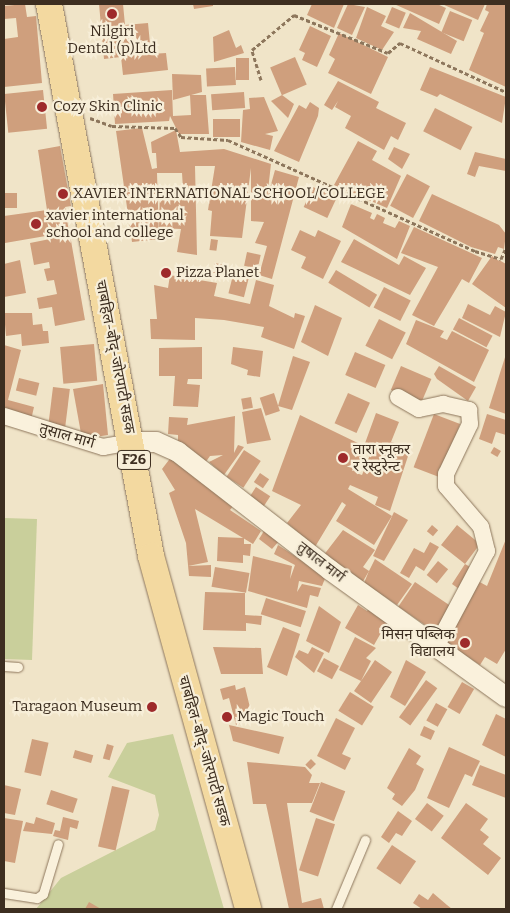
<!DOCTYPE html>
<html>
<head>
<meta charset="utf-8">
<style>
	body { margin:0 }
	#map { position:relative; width:510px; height:913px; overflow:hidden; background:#f0e4c8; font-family:Bitter,"Noto Sans Devanagari",serif }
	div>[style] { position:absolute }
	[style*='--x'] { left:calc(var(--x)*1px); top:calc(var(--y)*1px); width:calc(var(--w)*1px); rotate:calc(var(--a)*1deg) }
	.green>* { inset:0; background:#c9cf9b }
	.building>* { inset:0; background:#cf9f7d; transform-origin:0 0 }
	.path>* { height:3px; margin-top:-1.5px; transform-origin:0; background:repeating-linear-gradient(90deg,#8d765c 0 4px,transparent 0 6.5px) }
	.roads { filter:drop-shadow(0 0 1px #8d765c) drop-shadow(0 0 1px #8d765c) }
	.service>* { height:9px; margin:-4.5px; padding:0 4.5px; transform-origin:4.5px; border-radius:4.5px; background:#faf1dc }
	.minor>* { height:16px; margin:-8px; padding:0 8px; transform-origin:8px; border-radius:8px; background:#faf1dc }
	.tertiary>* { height:20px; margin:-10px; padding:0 10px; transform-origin:10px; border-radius:10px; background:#faf1dc }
	.primary>* { height:26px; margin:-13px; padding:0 13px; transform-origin:13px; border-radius:13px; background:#f3d9a0 }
	.dots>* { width:14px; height:14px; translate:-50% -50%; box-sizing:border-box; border:2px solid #f7eed8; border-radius:50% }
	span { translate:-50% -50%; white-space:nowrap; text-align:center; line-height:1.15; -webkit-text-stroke:4.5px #f7eed8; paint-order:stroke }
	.shield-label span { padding:1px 4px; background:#f7eed8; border:1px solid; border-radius:4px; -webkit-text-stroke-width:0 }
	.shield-label { font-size:14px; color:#3d2e20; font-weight:700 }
	.poi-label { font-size:15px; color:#3d2e20 }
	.left { translate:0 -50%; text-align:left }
	.right { translate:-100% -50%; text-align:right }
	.street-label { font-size:15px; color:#3d2e20 }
	.frame { position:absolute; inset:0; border:5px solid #3d2e20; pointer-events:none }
</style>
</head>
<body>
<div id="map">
	<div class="green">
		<i style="clip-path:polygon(4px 518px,37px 519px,32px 660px,4px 659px)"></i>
		<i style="clip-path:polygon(173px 734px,224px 909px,36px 909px,61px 878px,155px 830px,159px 815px,155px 795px,108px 777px,127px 743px)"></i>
	</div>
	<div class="building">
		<i style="clip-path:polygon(25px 4px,27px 17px,36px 16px,42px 83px,4px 87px,4px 39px,18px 37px,16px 18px,4px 19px,4px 6px)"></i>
		<i style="clip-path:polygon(99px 4px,123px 4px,125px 25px,148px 23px,151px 54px,166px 53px,168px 70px,123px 75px,121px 57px,104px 59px)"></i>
		<i style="clip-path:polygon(193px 4px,213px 4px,213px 6px,194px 9px)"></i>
		<i style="clip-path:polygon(312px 4px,344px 4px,334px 28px,307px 15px)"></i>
		<i style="clip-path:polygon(348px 4px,365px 7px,352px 35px,337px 28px)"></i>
		<i style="clip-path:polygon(394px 4px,437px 4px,446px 8px,439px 24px)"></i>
		<i style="clip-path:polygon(442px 4px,485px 4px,478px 20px)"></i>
		<i style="clip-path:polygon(487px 4px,506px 4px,506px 87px,469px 70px,484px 33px,480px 31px,489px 12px,485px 10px)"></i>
		<i style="clip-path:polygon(367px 7px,386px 16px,381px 26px,394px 32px,382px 50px,356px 38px)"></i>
		<i style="left:392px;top:7px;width:15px;height:17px;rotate:23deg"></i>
		<i style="left:450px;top:11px;width:24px;height:23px;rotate:22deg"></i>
		<i style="clip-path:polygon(410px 13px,457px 41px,451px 54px,417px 39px,421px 31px,403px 28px)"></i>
		<i style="clip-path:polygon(310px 26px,331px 36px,317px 67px,302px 60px,305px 53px,299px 50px)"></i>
		<i style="clip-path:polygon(229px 30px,236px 48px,241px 45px,244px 53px,214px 62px,213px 37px)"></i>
		<i style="clip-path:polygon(339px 33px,388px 57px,371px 94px,328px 73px,335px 59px,329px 55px)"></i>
		<i style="left:295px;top:57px;width:30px;height:27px;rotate:67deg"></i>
		<i style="left:236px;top:58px;width:13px;height:22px"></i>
		<i style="left:235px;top:67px;width:18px;height:29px;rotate:87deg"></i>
		<i style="clip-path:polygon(430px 67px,506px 97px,502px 123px,440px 94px,437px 97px,420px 90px)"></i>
		<i style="clip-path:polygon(172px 74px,201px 75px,202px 92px,173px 100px)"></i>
		<i style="clip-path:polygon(338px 81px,379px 102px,376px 108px,406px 123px,398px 140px,391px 136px,384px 150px,345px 128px,351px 116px,335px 107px,338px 101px,332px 110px,324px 105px)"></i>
		<i style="left:43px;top:90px;width:39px;height:39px;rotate:84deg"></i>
		<i style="clip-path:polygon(172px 90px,173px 116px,191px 115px,190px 95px,206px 95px,209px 134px,179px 134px,170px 116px,169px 121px,115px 124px,113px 94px)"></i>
		<i style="left:244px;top:92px;width:16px;height:33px;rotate:86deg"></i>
		<i style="clip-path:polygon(282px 95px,294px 104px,288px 118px,271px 101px)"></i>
		<i style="clip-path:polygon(264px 97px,278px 131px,265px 134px,273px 136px,270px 150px,241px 142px,243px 110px,250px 109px,249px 98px)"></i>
		<i style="clip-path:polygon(310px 102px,319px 108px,318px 116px,299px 162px,274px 151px,299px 105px,306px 109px)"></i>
		<i style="left:435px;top:108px;width:42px;height:26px;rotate:27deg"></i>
		<i style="left:213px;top:119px;width:27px;height:18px"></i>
		<i style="clip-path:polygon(142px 128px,152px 169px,157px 168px,156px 153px,152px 153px,151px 142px,176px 130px,180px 152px,224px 149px,271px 164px,267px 199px,275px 170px,299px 177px,272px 279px,259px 275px,267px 246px,255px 243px,264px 222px,251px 221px,251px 168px,242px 238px,210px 236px,212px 211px,208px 210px,215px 166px,195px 166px,197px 255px,177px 252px,181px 229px,159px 228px,160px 189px,183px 189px,182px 173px,157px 173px,159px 239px,132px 242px,116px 131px)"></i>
		<i style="clip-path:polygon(358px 141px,377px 151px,372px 160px,401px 176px,387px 208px,334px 185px)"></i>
		<i style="clip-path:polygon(60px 146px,71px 206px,65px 207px,69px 232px,5px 243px,4px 216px,47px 210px,38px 150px)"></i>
		<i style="clip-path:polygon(394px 147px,410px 154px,402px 169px,388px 159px)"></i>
		<i style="clip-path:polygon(475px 152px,506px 159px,506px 171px,479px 166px,475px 177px,467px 174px)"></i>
		<i style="left:407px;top:174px;width:26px;height:36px;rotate:28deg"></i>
		<i style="left:313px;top:187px;width:26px;height:22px;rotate:25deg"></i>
		<i style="left:4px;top:193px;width:13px;height:15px"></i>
		<i style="clip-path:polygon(432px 194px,499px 225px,506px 234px,504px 249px,498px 247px,495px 254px,471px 247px,419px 221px)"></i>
		<i style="clip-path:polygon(351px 204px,372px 213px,370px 218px,374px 220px,377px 214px,385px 218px,383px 223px,395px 228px,399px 221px,410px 226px,397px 259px,342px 227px)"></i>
		<i style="clip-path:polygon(414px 227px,482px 258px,469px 283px,462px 279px,434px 326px,412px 315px,438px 267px,401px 253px)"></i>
		<i style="clip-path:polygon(300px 230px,315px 237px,318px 230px,341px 241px,323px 279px,301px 268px,306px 257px,291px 250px)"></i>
		<i style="clip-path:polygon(70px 235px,85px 320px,55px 326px,52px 307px,39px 309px,37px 298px,57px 294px,54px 280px,47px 281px,44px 269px,50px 268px,49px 262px,34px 265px,30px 243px)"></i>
		<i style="left:211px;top:239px;width:7px;height:11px;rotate:8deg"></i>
		<i style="clip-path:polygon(354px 239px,399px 265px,404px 256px,426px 268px,410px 295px,341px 262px)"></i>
		<i style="left:247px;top:252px;width:14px;height:14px;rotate:12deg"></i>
		<i style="clip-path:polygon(492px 256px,499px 261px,491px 274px,499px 260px,506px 264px,506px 308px,472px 284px)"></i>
		<i style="clip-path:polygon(20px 260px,26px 293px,4px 297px,4px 264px)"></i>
		<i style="left:215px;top:263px;width:9px;height:10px;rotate:13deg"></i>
		<i style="left:336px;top:270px;width:48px;height:15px;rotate:31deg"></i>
		<i style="left:234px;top:271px;width:16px;height:23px;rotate:14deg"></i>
		<i style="clip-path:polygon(170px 275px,217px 283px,214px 296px,250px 304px,256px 280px,274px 285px,269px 306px,294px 318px,295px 313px,305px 316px,294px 349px,261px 337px,264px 327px,224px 320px,195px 318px,195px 340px,151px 339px,150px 319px,157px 319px,154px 285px,168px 288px)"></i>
		<i style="left:384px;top:287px;width:30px;height:23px;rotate:27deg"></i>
		<i style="clip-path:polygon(468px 304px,490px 315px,495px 306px,506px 312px,500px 337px,462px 318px)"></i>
		<i style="clip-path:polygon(315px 305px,342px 318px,328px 356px,301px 342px)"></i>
		<i style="clip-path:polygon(4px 313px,32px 313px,33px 325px,42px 324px,43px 331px,48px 331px,49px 343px,22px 346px,21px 334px,6px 336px)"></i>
		<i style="left:459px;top:318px;width:38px;height:13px;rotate:28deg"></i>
		<i style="left:379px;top:319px;width:30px;height:30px;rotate:27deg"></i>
		<i style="clip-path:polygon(416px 320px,444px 331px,440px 337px,447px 340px,452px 331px,489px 350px,474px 382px,406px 344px)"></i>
		<i style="left:94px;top:344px;width:37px;height:34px;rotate:85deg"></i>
		<i style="clip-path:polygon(4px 345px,21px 350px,8px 400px,34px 407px,31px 420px,4px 413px)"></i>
		<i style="clip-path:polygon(202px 347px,202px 379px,188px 379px,187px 384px,200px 385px,198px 407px,173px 406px,175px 376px,159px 376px,159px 348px)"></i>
		<i style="clip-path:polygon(233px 347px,263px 351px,260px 377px,247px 375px,248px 370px,231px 364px)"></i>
		<i style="left:355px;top:352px;width:33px;height:25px;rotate:23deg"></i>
		<i style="clip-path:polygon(506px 354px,506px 414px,489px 408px)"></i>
		<i style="clip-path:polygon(293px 356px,310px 362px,292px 410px,278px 406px)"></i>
		<i style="left:401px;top:366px;width:33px;height:26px;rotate:23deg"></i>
		<i style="clip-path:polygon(439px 366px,476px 387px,468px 401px,437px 379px,434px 374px)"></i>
		<i style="left:19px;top:378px;width:21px;height:13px;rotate:14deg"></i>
		<i style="clip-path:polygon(103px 384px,108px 435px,82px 439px,73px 389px)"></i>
		<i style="left:53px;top:387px;width:17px;height:41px;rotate:7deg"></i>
		<i style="left:274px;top:393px;width:19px;height:15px;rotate:72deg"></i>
		<i style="left:348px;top:393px;width:24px;height:33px;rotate:24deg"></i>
		<i style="left:251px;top:397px;width:11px;height:10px;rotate:80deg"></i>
		<i style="clip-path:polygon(261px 408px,271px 440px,247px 444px,242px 412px)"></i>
		<i style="clip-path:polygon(376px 413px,399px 422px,391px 442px,411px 447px,390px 511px,375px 505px,378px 497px,350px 485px,348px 489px,392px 516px,374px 545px,336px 521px,346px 505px,342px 502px,315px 547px,287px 523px,301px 505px,272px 491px,300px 415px,364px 446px,356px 473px,362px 475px,372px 450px,364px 446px)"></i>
		<i style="left:434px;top:414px;width:28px;height:57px;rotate:21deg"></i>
		<i style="clip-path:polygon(487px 414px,506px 420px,506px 435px,496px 432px,492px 444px,479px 439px)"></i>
		<i style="clip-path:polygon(235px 416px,234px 453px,238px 445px,244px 447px,224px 475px,209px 462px,223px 455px,210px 456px,205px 463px,178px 450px,178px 435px,168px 434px,169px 417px,188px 418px,187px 425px)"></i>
		<i style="left:494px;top:447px;width:8px;height:7px;rotate:30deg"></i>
		<i style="left:244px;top:450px;width:20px;height:32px;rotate:33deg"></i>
		<i style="clip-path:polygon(172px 456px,234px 505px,230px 510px,261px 531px,253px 544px,195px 509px,208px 562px,188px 566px,211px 565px,211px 577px,189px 576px,186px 543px,169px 493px,175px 490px,162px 469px)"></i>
		<i style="left:260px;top:473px;width:11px;height:11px;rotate:34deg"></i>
		<i style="left:256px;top:487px;width:17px;height:14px;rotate:33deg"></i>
		<i style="clip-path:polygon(394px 512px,408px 520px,384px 561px,373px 556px)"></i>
		<i style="left:432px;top:525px;width:8px;height:8px;rotate:40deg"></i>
		<i style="clip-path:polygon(457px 525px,480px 544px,465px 564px,472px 568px,459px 589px,452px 584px,465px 564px,441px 545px)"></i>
		<i style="clip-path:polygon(343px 530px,375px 550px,363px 567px,369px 571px,375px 559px,412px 584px,397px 605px,364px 583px,369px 571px,362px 583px,323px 556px)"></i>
		<i style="clip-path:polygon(264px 531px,279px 541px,272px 549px,259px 539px)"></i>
		<i style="clip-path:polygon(218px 537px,244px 538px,244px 544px,251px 544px,250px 556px,243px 555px,243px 563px,217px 561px)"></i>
		<i style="clip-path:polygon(506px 539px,506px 649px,497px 664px,485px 657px,480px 665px,440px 639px,476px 580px,487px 586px)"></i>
		<i style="clip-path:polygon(430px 542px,439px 547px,424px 571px,416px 566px,409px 578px,400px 573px,414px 548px,424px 553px)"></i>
		<i style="clip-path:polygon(278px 545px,326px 576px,322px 586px,299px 581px,297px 592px,302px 584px,321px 588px,318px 597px,310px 595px,307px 608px,248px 591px,253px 556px,292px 566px,290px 579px,295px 565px,274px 554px)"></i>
		<i style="left:438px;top:561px;width:13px;height:18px;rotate:39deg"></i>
		<i style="left:215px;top:567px;width:35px;height:20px;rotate:10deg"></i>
		<i style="left:415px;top:582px;width:48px;height:30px;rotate:34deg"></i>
		<i style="clip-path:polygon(205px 592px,245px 593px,245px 615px,262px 616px,261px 625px,246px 623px,246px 631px,203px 630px)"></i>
		<i style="left:266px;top:598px;width:42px;height:17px;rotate:18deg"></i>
		<i style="clip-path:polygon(358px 605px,367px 611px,370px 607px,402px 629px,395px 640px,382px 631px,374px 645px,345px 628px)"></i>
		<i style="clip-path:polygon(319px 606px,341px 622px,329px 653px,306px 641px)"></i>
		<i style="clip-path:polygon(283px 627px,300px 634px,287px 676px,267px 667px)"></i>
		<i style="clip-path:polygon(355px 637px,376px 648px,366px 658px,371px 661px,361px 681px,375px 660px,392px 672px,371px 703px,354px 691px,361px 681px,339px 670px)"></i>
		<i style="clip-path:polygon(213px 647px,261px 648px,263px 674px,221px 674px)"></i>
		<i style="clip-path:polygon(312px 647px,324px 653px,314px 673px,295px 657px,299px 650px,308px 654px)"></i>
		<i style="left:324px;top:658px;width:17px;height:15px;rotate:28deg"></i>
		<i style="clip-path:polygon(406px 660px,426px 672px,405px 706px,390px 697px)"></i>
		<i style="left:426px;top:680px;width:14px;height:46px;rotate:36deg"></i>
		<i style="left:462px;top:682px;width:14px;height:29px;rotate:30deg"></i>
		<i style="clip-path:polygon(235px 685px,236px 690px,245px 687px,253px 720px,236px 725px,229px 698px,223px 700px,220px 689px)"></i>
		<i style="left:350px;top:692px;width:28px;height:22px;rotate:32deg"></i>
		<i style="left:436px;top:703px;width:13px;height:20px;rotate:29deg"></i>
		<i style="clip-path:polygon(496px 714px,506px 719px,506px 757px,482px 745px)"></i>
		<i style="clip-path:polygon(336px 718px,355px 728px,342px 754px,351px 758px,345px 770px,317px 756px)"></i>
		<i style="clip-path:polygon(229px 725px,284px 737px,279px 754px,233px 741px)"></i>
		<i style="left:424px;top:726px;width:12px;height:10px;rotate:24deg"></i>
		<i style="left:32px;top:739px;width:17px;height:34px;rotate:13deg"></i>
		<i style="left:107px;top:744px;width:7px;height:15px;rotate:16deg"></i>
		<i style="clip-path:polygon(449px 747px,480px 761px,472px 777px,465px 774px,449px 808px,427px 798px)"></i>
		<i style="clip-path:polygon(409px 748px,421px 756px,416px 764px,424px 769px,415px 790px,402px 806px,392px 799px,395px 794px,387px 788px)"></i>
		<i style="left:75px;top:750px;width:19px;height:8px;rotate:16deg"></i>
		<i style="left:311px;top:759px;width:7px;height:8px;rotate:45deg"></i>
		<i style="clip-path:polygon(247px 762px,305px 767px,312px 775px,309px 783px,320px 783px,312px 803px,287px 803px,302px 903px,321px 898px,324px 909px,289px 909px,266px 804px,253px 804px)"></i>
		<i style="clip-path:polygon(480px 765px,506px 775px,506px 798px,472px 785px)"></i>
		<i style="left:321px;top:782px;width:26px;height:32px;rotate:21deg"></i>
		<i style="clip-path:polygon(4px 785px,21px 789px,15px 815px,4px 813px)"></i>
		<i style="left:112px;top:786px;width:18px;height:62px;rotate:13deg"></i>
		<i style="left:51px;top:790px;width:28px;height:15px;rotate:18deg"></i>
		<i style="left:427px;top:803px;width:21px;height:20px;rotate:37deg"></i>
		<i style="clip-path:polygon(466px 803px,488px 819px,480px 830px,489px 837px,483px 844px,501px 858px,488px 875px,441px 838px)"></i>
		<i style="clip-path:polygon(398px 811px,412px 821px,402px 836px,396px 833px,389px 843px,381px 837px)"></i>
		<i style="clip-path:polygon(36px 817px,55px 823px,52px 834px,23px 831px,26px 822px,34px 824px)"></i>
		<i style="clip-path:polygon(63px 817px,79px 821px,77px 829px,70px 827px,68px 840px,53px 836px,55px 830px,60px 831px)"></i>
		<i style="clip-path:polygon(4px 818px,23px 821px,15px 863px,4px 861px)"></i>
		<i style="left:316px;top:818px;width:20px;height:55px;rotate:18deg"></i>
		<i style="left:392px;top:845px;width:29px;height:28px;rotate:34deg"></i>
		<i style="clip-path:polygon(433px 893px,447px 905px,452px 909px,422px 909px,413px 903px,419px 894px,428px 900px)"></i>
		<i style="clip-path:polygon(89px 902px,101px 909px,85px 909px)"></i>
	</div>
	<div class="path">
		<i style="--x:261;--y:80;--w:31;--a:-107"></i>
		<i style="--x:252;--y:50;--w:55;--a:-39.8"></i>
		<i style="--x:294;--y:15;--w:101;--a:22"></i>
		<i style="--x:388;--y:53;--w:16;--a:-40"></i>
		<i style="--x:400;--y:43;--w:117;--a:24.8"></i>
		<i style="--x:90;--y:118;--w:23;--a:20"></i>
		<i style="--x:112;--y:126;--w:63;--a:1.8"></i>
		<i style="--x:175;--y:128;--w:11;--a:56"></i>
		<i style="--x:181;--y:137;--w:47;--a:3.7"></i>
		<i style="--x:228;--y:140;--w:271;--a:24.2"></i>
		<i style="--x:475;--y:251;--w:27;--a:17"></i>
		<i style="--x:501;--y:259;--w:13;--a:-67"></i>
	</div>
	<div class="roads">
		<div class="service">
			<i style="--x:4;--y:666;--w:14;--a:4"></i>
			<i style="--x:4;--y:893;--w:33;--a:9"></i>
			<i style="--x:37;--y:898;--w:7;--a:-34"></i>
			<i style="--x:43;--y:894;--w:52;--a:-73.3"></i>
			<i style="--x:336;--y:909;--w:75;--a:-67.2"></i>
		</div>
		<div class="minor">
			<i style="--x:398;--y:397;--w:24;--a:30"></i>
			<i style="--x:419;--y:409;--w:25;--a:-12"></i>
			<i style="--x:443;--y:404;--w:27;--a:13"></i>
			<i style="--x:469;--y:410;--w:14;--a:86"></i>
			<i style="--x:470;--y:424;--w:55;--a:115.6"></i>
			<i style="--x:446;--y:474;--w:12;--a:90"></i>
			<i style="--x:446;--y:486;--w:54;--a:49.5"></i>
			<i style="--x:481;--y:527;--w:25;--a:76"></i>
			<i style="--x:487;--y:551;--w:106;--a:118"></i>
			<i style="--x:4;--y:416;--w:104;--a:17.4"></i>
			<i style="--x:103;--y:447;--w:28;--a:-10"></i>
		</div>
		<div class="tertiary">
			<i style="--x:131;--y:442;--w:25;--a:0"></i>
			<i style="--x:156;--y:442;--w:24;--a:24"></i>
			<i style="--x:178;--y:452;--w:192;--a:37.8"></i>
			<i style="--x:330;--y:570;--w:217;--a:35.8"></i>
		</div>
		<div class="primary">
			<i style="--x:49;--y:4;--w:561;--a:79.53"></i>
			<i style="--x:151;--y:556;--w:366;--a:74.6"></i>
		</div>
	</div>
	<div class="dots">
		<i style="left:112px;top:14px;background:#9e2a2b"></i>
		<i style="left:42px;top:107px;background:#9e2a2b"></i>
		<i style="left:63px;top:194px;background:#9e2a2b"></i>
		<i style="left:36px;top:224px;background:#9e2a2b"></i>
		<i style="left:166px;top:273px;background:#9e2a2b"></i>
		<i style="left:343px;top:458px;background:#9e2a2b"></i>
		<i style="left:465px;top:643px;background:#9e2a2b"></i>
		<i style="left:152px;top:707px;background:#9e2a2b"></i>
		<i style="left:227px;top:717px;background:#9e2a2b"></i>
	</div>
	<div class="shield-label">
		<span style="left:134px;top:460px">F26</span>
	</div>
	<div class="poi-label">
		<span style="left:112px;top:40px">Nilgiri<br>Dental (p)Ltd</span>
		<span class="left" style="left:53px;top:107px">Cozy Skin Clinic</span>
		<span class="left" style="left:73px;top:194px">XAVIER INTERNATIONAL SCHOOL/COLLEGE</span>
		<span class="left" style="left:46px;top:224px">xavier international<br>school and college</span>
		<span class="left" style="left:176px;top:273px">Pizza Planet</span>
		<span class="left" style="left:353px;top:458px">तारा स्नूकर<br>र रेस्टुरेन्ट</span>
		<span class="right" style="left:455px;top:643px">मिसन पब्लिक<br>विद्यालय</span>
		<span class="right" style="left:142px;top:707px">Taragaon Museum</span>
		<span class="left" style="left:237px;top:717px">Magic Touch</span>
	</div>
	<div class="street-label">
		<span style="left:115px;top:357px;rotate:79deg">चाबहिल-बौद्-जोरपाटी सडक</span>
		<span style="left:67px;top:436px;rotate:16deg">तुसाल मार्ग</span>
		<span style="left:321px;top:562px;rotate:38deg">तुषाल मार्ग</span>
		<span style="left:204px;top:751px;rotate:74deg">चाबहिल-बौद्-जोरपाटी सडक</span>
	</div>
	<div class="frame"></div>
</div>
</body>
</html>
